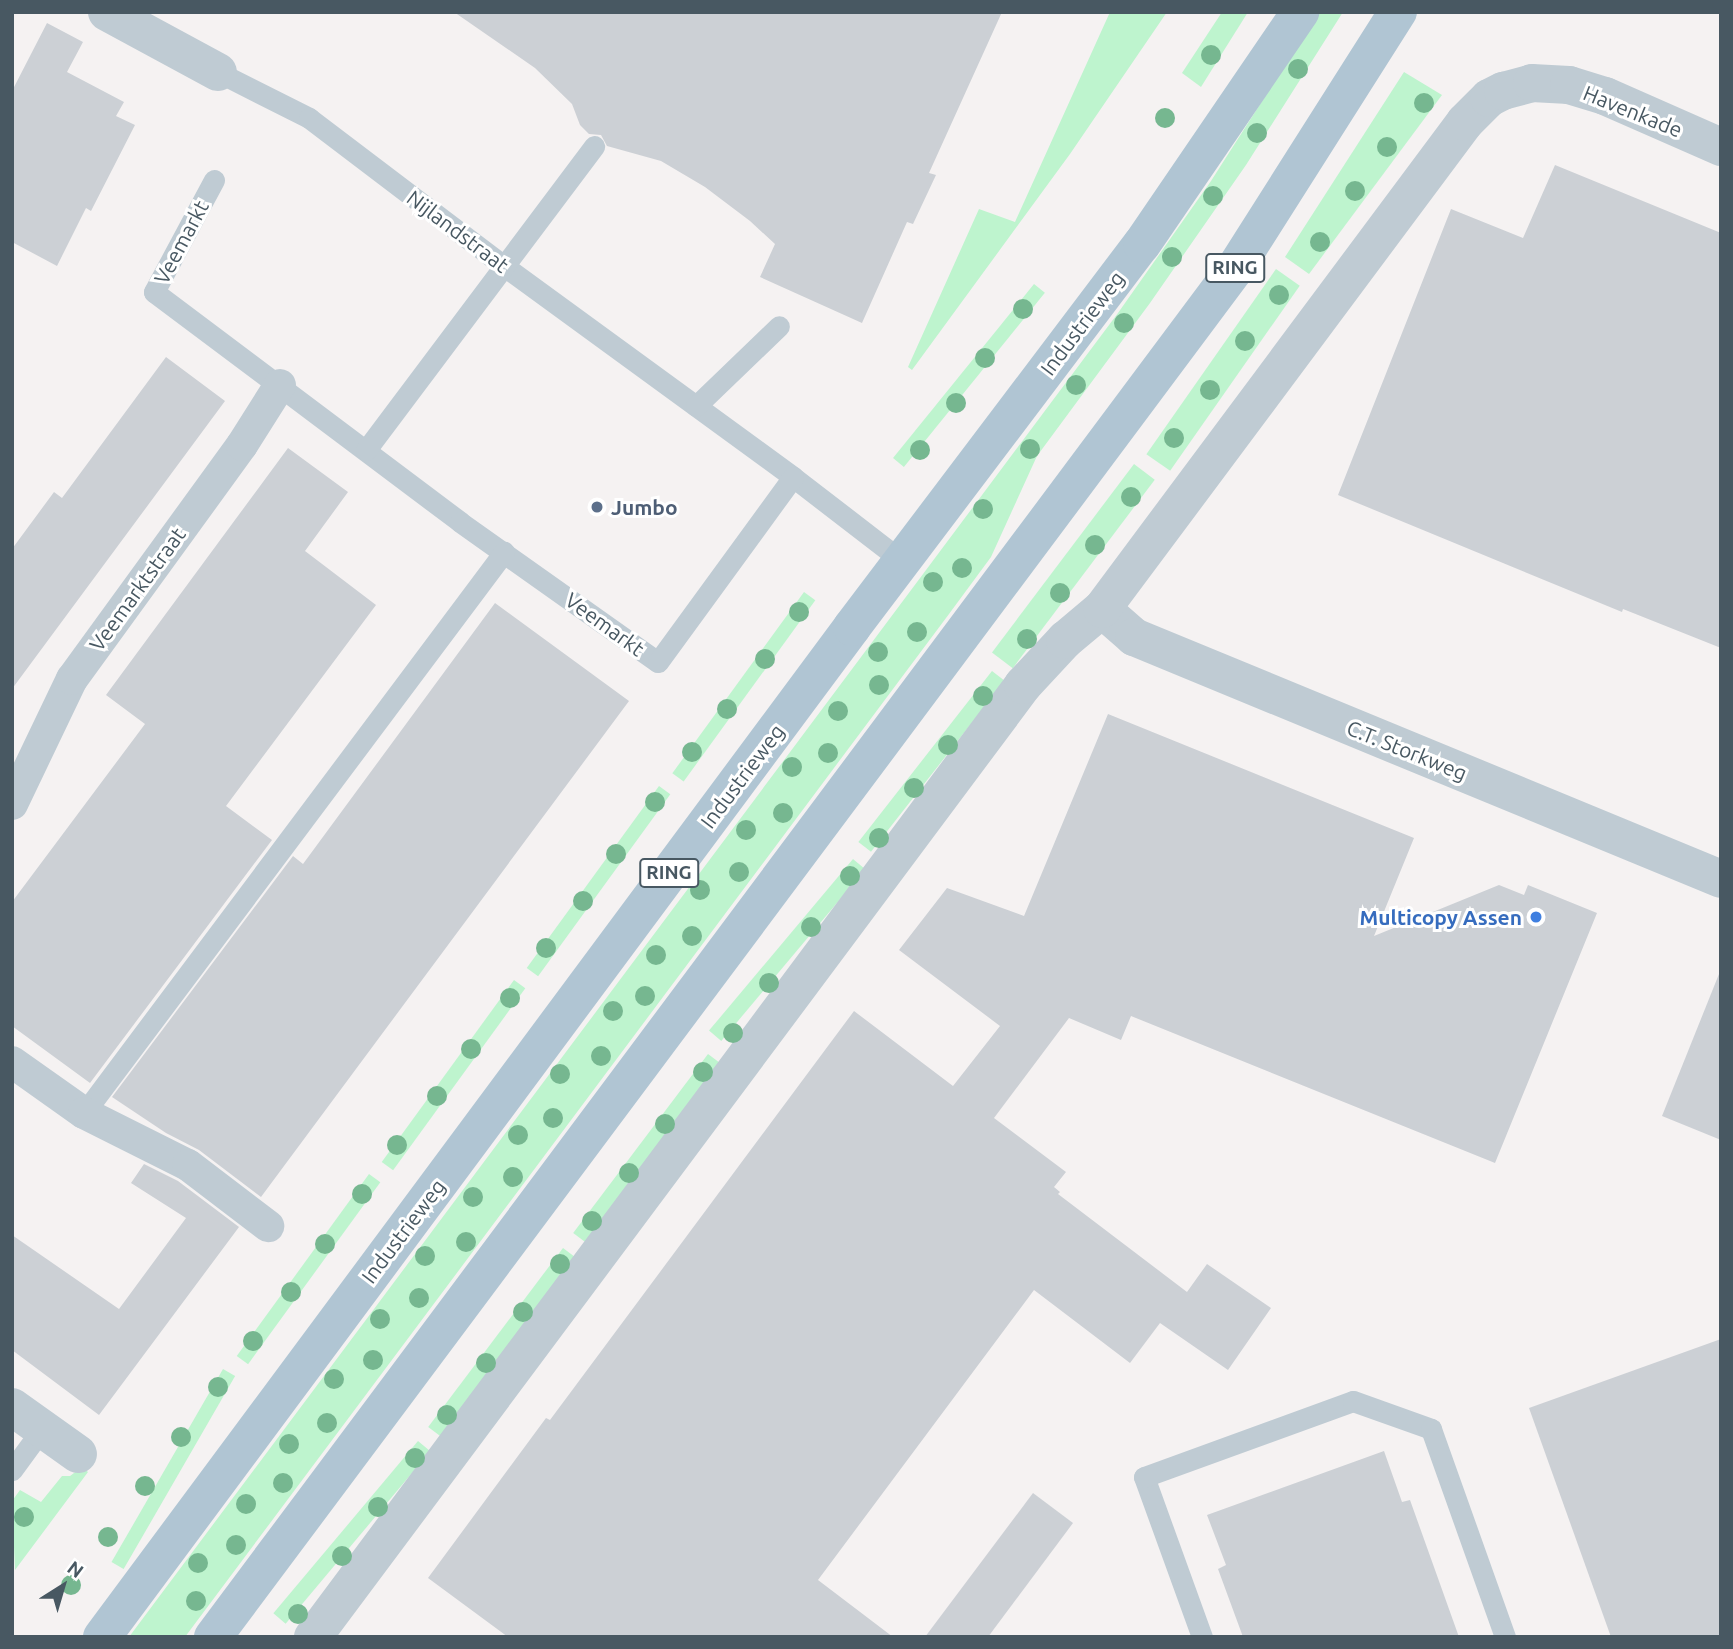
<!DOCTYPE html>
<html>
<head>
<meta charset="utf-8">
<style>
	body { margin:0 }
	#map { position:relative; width:1733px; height:1649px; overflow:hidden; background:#f5f2f2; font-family:Ubuntu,sans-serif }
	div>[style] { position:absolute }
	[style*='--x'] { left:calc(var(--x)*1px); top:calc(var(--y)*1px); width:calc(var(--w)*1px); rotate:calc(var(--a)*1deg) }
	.green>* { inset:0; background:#bef4ce; transform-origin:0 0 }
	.building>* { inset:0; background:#ccd0d5 }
	.service>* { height:21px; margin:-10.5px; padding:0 10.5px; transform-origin:10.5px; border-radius:10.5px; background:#bfcbd3 }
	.pedestrian>* { height:32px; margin:-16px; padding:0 16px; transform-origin:16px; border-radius:16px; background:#bfcbd3 }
	.minor>* { height:38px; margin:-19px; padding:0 19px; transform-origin:19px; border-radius:19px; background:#bfcbd3 }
	.primary>* { height:38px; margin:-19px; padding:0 19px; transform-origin:19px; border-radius:19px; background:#b0c5d3 }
	.trees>* { width:20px; height:20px; margin:-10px; border-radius:50%; background:#76b790 }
	.dots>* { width:19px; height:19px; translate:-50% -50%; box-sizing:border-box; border:4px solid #fff; border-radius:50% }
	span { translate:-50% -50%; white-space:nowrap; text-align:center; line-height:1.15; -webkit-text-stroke:6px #fff; paint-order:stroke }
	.shield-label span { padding:2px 5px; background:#fff; border:2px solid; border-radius:5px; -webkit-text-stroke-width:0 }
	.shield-label { font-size:19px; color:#485862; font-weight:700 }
	.street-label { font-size:21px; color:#485862 }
	.service-label { font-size:21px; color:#4e5e75; font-weight:700 }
	.left { translate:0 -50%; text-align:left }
	.shop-label { font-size:21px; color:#366cbe; font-weight:700 }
	.right { translate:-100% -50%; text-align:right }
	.frame { position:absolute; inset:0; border:14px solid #485862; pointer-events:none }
	.north { position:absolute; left:28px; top:1551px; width:70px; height:70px; -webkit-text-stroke:5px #fff; paint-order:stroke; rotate:37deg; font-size:19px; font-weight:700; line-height:28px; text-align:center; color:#485862 }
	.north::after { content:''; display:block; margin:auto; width:24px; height:32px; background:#485862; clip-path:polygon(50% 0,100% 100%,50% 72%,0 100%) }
</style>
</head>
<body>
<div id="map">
	<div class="green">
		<i style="clip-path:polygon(1110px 12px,1167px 12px,1070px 154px,912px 370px,908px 367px,979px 209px,1015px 222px)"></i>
		<i style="clip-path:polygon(1222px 12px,1248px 12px,1201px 87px,1182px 73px)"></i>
		<i style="clip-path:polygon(1319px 12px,1343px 12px,1246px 165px,1150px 303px,1037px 456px,991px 557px,949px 614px,185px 1637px,129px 1637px,1118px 313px,1211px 181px)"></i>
		<i style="clip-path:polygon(1404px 72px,1442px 95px,1309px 274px,1285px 257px)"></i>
		<i style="left:1276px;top:269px;width:29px;height:226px;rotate:35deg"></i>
		<i style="left:1034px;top:284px;width:14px;height:224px;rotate:39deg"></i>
		<i style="left:1134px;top:464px;width:26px;height:236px;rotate:37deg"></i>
		<i style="left:804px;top:592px;width:14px;height:224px;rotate:36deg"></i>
		<i style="left:992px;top:671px;width:16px;height:217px;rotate:38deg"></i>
		<i style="left:659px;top:786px;width:14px;height:225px;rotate:36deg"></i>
		<i style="left:853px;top:859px;width:16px;height:224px;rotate:40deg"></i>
		<i style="left:514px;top:980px;width:14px;height:225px;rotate:36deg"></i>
		<i style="left:708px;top:1054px;width:15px;height:224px;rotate:37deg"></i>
		<i style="left:369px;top:1174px;width:14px;height:225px;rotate:36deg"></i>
		<i style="left:563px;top:1248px;width:15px;height:224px;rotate:37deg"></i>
		<i style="left:223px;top:1369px;width:14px;height:223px;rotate:30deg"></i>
		<i style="left:418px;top:1441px;width:16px;height:225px;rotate:40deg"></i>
		<i style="clip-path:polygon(82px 1467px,88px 1472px,15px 1570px,12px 1501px,20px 1490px,41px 1502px,62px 1476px,70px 1476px)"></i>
	</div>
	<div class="building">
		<i style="clip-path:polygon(454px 12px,1002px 12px,929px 173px,936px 175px,913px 224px,907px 222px,862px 323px,760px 277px,775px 244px,750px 221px,705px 187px,661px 161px,607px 146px,601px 135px,589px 134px,580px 125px,572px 104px,535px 68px)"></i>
		<i style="clip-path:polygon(47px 23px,83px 42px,67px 72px,124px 102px,116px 116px,135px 125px,91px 211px,86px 208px,57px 266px,12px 242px,12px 91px)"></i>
		<i style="clip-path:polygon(1555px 165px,1721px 233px,1721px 648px,1623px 609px,1622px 612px,1338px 495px,1451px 209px,1523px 238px)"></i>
		<i style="clip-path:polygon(166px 357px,225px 401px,12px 689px,12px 549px,54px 492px,62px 498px)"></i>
		<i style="clip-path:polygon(288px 448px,348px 492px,305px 551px,376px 605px,226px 806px,272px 840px,90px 1083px,12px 1026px,12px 902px,145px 724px,106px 695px)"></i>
		<i style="clip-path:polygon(495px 603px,629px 701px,261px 1197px,199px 1150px,166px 1133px,112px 1097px,293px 856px,303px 864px)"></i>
		<i style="clip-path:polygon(1108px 714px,1414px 838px,1374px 936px,1499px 885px,1524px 895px,1528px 885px,1597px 913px,1495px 1163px,1131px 1016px,1121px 1040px,1069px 1018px,994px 1118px,1066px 1172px,1054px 1187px,1060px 1192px,1058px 1194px,1187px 1292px,1207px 1264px,1271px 1308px,1228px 1370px,1160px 1323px,1130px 1363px,1034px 1290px,818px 1580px,893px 1637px,508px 1637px,428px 1578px,546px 1418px,550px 1420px,854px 1011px,953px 1086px,1000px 1026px,899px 950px,947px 888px,1024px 916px)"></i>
		<i style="clip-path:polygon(1719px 974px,1721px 974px,1721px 1140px,1662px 1116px)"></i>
		<i style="clip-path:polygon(144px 1164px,178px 1181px,239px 1227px,99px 1415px,12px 1350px,12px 1235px,119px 1309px,186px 1218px,131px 1183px)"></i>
		<i style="clip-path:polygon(1721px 1339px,1721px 1637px,1611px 1637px,1529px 1408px)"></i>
		<i style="clip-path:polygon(1384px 1451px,1402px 1502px,1410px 1500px,1459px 1637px,1243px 1637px,1218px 1569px,1226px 1565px,1207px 1515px)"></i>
		<i style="clip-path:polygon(1033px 1493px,1073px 1523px,988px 1637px,925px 1637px)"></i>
	</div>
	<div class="service">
		<i style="--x:218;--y:72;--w:102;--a:26.8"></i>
		<i style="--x:309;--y:118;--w:245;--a:37.2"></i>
		<i style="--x:504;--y:266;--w:358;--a:36.1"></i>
		<i style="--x:793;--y:477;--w:138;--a:37.6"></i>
		<i style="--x:214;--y:180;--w:127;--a:118.2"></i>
		<i style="--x:154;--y:292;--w:383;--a:36.9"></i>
		<i style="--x:460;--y:522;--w:242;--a:35.3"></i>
		<i style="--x:658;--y:662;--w:229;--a:-53.9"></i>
		<i style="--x:696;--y:406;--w:115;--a:-43.9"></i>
		<i style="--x:366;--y:450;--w:380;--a:-53.1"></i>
		<i style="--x:84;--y:1113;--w:701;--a:-53.18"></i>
		<i style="--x:12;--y:1470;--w:51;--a:-53.8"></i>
		<i style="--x:1202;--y:1637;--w:170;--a:-109.9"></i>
		<i style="--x:1144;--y:1477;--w:222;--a:-20"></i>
		<i style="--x:1353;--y:1401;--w:83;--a:19.7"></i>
		<i style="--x:1431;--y:1429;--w:221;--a:70.4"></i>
	</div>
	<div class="pedestrian">
		<i style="--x:12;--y:804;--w:139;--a:-64.4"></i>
		<i style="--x:72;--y:679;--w:289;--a:-54"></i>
		<i style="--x:242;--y:445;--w:71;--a:-57.7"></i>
		<i style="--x:12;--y:1062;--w:88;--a:35.3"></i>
		<i style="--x:84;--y:1113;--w:116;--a:26.6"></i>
		<i style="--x:188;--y:1165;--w:101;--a:37.3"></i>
	</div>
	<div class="minor">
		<i style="--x:107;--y:12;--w:126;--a:28.4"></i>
		<i style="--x:1102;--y:609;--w:43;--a:41.2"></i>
		<i style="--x:1134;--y:637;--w:635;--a:22.4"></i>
		<i style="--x:12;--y:1407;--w:81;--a:35.5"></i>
		<i style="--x:313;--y:1637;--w:1188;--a:-53.28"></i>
		<i style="--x:1023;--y:685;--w:62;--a:-47"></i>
		<i style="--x:1065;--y:640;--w:48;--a:-40"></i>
		<i style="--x:1102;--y:609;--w:607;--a:-53.3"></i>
		<i style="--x:1465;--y:122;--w:34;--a:-45"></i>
		<i style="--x:1489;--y:98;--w:16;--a:-27"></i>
		<i style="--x:1503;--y:91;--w:30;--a:-15"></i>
		<i style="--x:1532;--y:83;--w:37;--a:3"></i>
		<i style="--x:1569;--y:85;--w:38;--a:17"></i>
		<i style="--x:1605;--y:96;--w:127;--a:23.7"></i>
	</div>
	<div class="primary">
		<i style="--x:102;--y:1637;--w:1258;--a:-53.4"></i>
		<i style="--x:852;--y:627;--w:480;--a:-52.9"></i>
		<i style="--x:1142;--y:244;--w:281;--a:-55.7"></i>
		<i style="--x:213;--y:1637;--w:1706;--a:-53.24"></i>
		<i style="--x:1234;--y:270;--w:306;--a:-57.6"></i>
	</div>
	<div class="trees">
		<i style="left:1211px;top:55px"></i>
		<i style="left:1298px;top:69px"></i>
		<i style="left:1424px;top:103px"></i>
		<i style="left:1165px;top:118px"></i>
		<i style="left:1257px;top:133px"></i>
		<i style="left:1387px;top:147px"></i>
		<i style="left:1355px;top:191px"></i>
		<i style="left:1213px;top:196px"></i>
		<i style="left:1320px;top:242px"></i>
		<i style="left:1172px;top:257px"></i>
		<i style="left:1279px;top:295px"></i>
		<i style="left:1023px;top:309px"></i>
		<i style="left:1124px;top:323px"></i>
		<i style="left:1245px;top:341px"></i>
		<i style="left:985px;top:358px"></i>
		<i style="left:1076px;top:385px"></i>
		<i style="left:1210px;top:390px"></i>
		<i style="left:956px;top:403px"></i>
		<i style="left:1174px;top:438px"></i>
		<i style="left:1030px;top:449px"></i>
		<i style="left:920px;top:450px"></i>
		<i style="left:1131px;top:497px"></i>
		<i style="left:983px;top:509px"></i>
		<i style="left:1095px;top:545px"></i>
		<i style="left:962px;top:568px"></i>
		<i style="left:933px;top:582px"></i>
		<i style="left:1060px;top:593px"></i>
		<i style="left:799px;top:612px"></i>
		<i style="left:917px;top:632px"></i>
		<i style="left:1027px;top:639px"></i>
		<i style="left:878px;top:652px"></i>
		<i style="left:765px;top:659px"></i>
		<i style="left:879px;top:685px"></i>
		<i style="left:983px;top:696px"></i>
		<i style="left:727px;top:709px"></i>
		<i style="left:838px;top:711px"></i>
		<i style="left:948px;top:745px"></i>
		<i style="left:692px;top:752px"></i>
		<i style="left:828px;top:753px"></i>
		<i style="left:792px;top:767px"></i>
		<i style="left:914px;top:788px"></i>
		<i style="left:655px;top:802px"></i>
		<i style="left:783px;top:813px"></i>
		<i style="left:746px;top:830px"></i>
		<i style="left:879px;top:838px"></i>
		<i style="left:616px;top:854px"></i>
		<i style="left:739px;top:872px"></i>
		<i style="left:850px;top:876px"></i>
		<i style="left:700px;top:890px"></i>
		<i style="left:583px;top:901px"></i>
		<i style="left:811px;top:927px"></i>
		<i style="left:692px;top:936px"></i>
		<i style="left:546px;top:948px"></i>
		<i style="left:656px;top:955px"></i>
		<i style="left:769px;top:983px"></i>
		<i style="left:645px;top:996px"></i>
		<i style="left:510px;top:998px"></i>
		<i style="left:613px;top:1011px"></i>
		<i style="left:733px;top:1033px"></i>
		<i style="left:471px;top:1049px"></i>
		<i style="left:601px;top:1056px"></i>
		<i style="left:703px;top:1072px"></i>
		<i style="left:560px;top:1074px"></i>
		<i style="left:437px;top:1096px"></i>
		<i style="left:553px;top:1118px"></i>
		<i style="left:665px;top:1124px"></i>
		<i style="left:518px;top:1135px"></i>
		<i style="left:397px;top:1145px"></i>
		<i style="left:629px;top:1173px"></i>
		<i style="left:513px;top:1177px"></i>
		<i style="left:362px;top:1194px"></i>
		<i style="left:473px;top:1197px"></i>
		<i style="left:592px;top:1221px"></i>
		<i style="left:466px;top:1242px"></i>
		<i style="left:325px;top:1244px"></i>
		<i style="left:425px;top:1256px"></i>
		<i style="left:560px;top:1264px"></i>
		<i style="left:291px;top:1292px"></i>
		<i style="left:419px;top:1298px"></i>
		<i style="left:523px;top:1312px"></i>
		<i style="left:380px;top:1319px"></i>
		<i style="left:253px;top:1341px"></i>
		<i style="left:373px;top:1360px"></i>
		<i style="left:486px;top:1363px"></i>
		<i style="left:334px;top:1379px"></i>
		<i style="left:218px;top:1387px"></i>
		<i style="left:447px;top:1415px"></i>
		<i style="left:327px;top:1423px"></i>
		<i style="left:181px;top:1437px"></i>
		<i style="left:289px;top:1444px"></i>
		<i style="left:415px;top:1458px"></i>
		<i style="left:283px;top:1483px"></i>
		<i style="left:145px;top:1486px"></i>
		<i style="left:246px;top:1504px"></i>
		<i style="left:378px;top:1507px"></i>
		<i style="left:24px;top:1517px"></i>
		<i style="left:108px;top:1537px"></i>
		<i style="left:236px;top:1545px"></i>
		<i style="left:342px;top:1556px"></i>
		<i style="left:198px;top:1563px"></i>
		<i style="left:71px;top:1585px"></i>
		<i style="left:196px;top:1601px"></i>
		<i style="left:298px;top:1614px"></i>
	</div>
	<div class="dots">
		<i style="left:597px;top:507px;background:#5c6f8a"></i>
		<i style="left:1536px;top:917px;background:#3f7fe0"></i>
	</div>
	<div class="shield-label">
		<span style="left:1235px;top:268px">RING</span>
		<span style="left:669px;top:873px">RING</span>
	</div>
	<div class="street-label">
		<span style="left:1633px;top:111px;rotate:22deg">Havenkade</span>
		<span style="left:458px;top:231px;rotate:37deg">Nijlandstraat</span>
		<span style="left:181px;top:242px;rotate:-62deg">Veemarkt</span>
		<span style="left:1082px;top:323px;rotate:-53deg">Industrieweg</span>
		<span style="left:137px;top:589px;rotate:-54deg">Veemarktstraat</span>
		<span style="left:605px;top:624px;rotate:36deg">Veemarkt</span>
		<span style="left:1407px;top:750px;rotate:22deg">C.T. Storkweg</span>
		<span style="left:742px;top:776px;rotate:-53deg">Industrieweg</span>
		<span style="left:403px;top:1231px;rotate:-53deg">Industrieweg</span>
	</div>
	<div class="service-label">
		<span class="left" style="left:611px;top:507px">Jumbo</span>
	</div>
	<div class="shop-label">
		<span class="right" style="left:1522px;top:917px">Multicopy Assen</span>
	</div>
	<div class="frame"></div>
	<div class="north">N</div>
</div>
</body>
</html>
